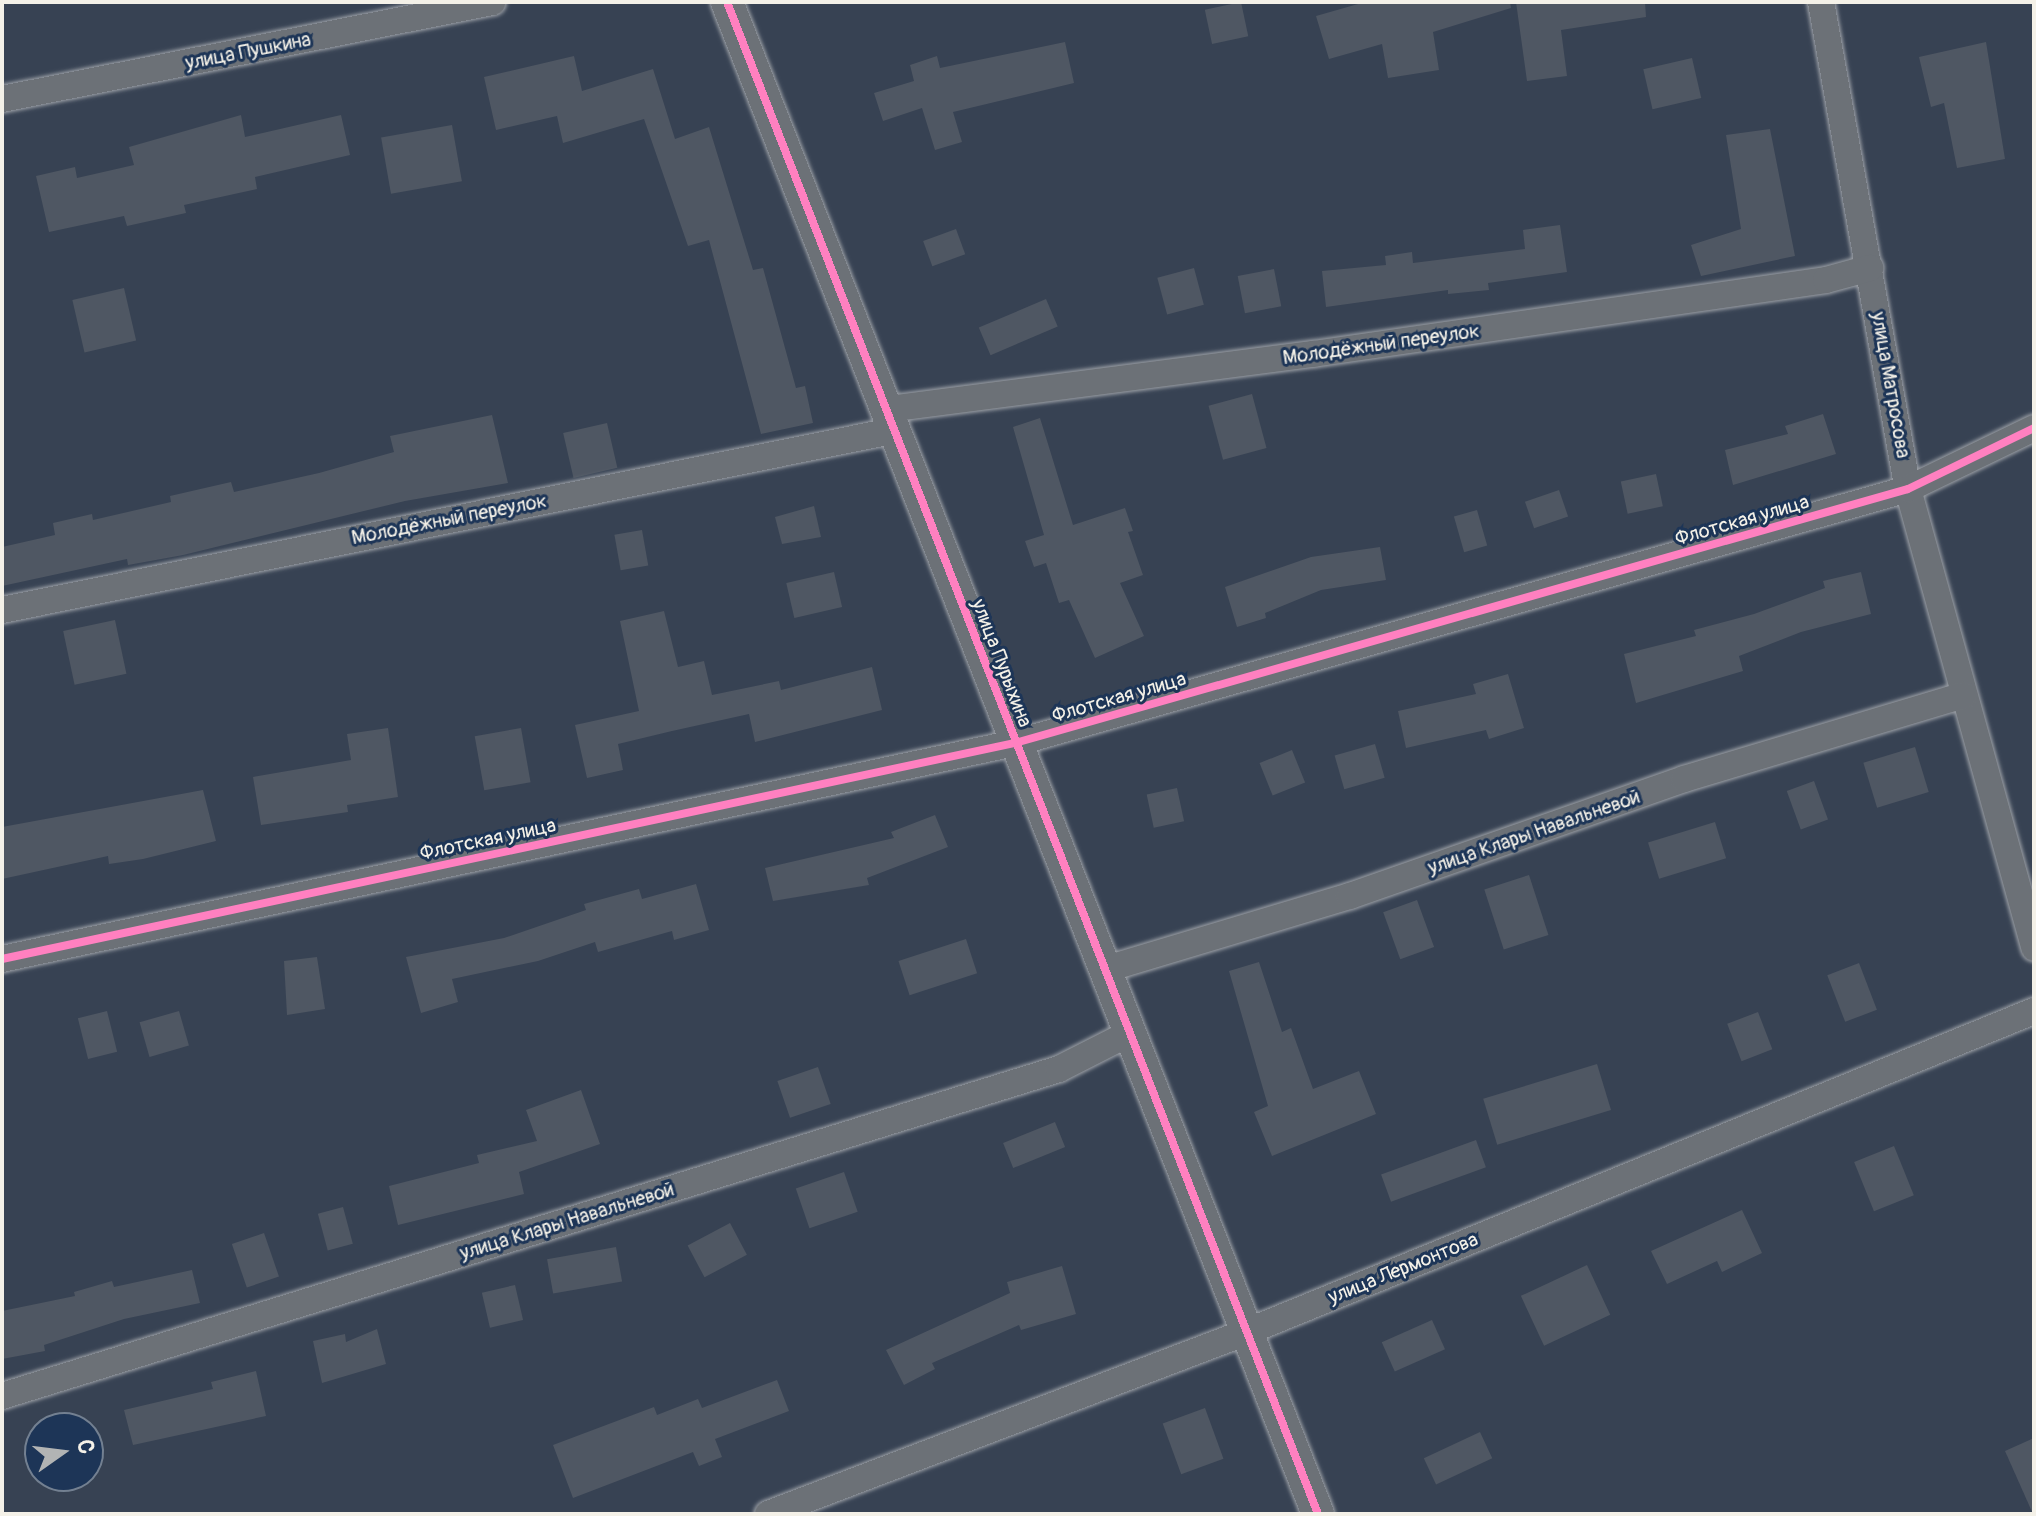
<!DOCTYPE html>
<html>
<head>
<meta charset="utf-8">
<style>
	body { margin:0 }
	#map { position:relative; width:2036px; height:1516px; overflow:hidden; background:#374253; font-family:Pangolin,sans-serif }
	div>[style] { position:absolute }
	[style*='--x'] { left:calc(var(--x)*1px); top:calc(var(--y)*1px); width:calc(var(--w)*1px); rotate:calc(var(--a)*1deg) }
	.building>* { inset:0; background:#4f5763; transform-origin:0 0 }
	.roads { filter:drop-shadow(0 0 2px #9da1a7) drop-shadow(0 0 2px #9da1a7) }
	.minor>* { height:26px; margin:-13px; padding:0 13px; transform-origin:13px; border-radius:13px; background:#6c7177 }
	.tertiary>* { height:32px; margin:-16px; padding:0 16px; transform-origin:16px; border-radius:16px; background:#6c7177 }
	.cycleway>* { height:8px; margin:-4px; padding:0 4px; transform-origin:4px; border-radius:4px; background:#ff80c0 }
	span { translate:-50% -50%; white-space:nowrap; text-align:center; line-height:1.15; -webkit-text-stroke:6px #1d3557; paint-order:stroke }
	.street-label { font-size:20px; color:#f4f1e8 }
	.frame { position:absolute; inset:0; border:4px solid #f4f1e8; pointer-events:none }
	.north { position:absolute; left:24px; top:1412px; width:80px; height:80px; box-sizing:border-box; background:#1d3557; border:2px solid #738091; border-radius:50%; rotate:76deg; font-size:22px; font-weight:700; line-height:32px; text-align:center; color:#f4f1e8 }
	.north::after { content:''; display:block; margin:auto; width:28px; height:36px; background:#b2b4b4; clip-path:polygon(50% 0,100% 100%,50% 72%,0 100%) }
</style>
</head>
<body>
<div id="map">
	<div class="building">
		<i style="left:1241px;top:2px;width:35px;height:37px;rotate:78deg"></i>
		<i style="clip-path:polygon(1365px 2px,1510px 2px,1511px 8px,1433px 32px,1439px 70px,1388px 78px,1382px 44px,1329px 59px,1316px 16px)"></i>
		<i style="clip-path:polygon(1516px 2px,1645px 2px,1646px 17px,1561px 30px,1567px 76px,1527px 81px)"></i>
		<i style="clip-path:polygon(1065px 42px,1074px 83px,953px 112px,962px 142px,935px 150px,922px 108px,883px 121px,874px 93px,914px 81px,910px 65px,937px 56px,940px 68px)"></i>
		<i style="clip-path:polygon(1986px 42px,2005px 159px,1957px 168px,1944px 103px,1931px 107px,1919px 57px)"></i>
		<i style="clip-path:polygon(574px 56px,582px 91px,653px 69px,675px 139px,709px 127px,753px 270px,763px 268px,796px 388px,805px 386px,813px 423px,761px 434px,709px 240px,688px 246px,644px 119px,563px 143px,557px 116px,496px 130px,484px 77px)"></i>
		<i style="left:1692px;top:58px;width:41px;height:50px;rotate:77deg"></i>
		<i style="clip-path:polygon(241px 115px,245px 137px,341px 115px,350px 155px,255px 177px,257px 189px,184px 205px,186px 213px,127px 226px,124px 216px,49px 232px,36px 176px,75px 167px,77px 178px,134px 165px,129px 147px)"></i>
		<i style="left:452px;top:125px;width:57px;height:72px;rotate:80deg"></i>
		<i style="clip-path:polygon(1770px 129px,1795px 256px,1701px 276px,1691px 245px,1741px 229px,1726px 135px)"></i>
		<i style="clip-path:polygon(1560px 225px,1567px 272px,1488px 283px,1489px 290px,1448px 294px,1448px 290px,1326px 307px,1322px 271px,1386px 265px,1385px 256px,1412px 252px,1413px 263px,1525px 249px,1523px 230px)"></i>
		<i style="left:956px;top:229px;width:27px;height:35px;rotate:70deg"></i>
		<i style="left:1194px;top:268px;width:38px;height:38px;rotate:75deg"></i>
		<i style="left:1274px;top:269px;width:38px;height:37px;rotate:79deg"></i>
		<i style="left:124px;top:288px;width:54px;height:53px;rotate:77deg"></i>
		<i style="left:1046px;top:299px;width:30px;height:73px;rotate:67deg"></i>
		<i style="left:1252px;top:394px;width:56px;height:45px;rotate:75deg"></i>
		<i style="clip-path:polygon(1823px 414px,1836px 454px,1733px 485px,1725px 450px,1788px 434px,1785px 426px)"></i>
		<i style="clip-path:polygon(492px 415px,508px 483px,405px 501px,183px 555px,128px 565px,127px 559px,2px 586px,2px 547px,55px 535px,53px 523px,92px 514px,93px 520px,171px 502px,170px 496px,231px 482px,234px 492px,319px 473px,394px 452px,390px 436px)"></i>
		<i style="clip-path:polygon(1040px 418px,1073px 525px,1125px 508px,1133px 531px,1128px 532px,1143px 575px,1120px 583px,1144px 636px,1095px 658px,1069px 600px,1059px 603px,1046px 563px,1034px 567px,1025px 541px,1044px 535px,1013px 427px)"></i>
		<i style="left:607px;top:423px;width:46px;height:45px;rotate:77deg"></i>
		<i style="left:1656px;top:474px;width:33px;height:36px;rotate:78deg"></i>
		<i style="left:1559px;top:490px;width:28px;height:36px;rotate:71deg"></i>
		<i style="clip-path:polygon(814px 506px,821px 537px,782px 544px,775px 517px)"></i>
		<i style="left:1477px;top:510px;width:37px;height:24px;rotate:74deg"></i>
		<i style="left:642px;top:530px;width:36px;height:28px;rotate:80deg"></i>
		<i style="clip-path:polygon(1380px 547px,1386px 580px,1321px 590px,1265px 613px,1266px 618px,1237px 627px,1225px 587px,1311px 557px)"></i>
		<i style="left:834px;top:572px;width:36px;height:49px;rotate:77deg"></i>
		<i style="clip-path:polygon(1861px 572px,1871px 614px,1801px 632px,1739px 656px,1743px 671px,1636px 703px,1624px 654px,1696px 636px,1694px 630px,1754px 614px,1825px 588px,1823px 581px)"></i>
		<i style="clip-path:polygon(664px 611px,678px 667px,704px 661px,712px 695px,779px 681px,781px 690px,872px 667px,882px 710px,755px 742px,749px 714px,672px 731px,618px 744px,623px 770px,587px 778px,575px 725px,639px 711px,620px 621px)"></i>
		<i style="left:115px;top:620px;width:55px;height:53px;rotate:78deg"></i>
		<i style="clip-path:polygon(1508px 674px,1524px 728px,1489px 739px,1486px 730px,1406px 748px,1398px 711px,1476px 694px,1473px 684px)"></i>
		<i style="clip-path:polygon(388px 728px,398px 797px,347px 805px,348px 812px,261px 825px,253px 777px,351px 760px,347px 734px)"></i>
		<i style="left:521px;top:728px;width:55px;height:47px;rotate:80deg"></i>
		<i style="left:1375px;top:744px;width:35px;height:42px;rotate:74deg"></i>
		<i style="left:1915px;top:747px;width:47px;height:54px;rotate:73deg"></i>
		<i style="left:1292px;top:750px;width:35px;height:35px;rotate:68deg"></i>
		<i style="left:1814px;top:781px;width:41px;height:29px;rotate:70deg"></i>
		<i style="left:1177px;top:788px;width:34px;height:31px;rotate:78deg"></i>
		<i style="clip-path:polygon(203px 790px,216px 841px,143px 859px,109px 864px,108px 856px,2px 879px,2px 827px)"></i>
		<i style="clip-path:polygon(935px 815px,948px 847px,867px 878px,869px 885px,773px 901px,765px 868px,894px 838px,891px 832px)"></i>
		<i style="left:1715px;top:822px;width:38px;height:70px;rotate:73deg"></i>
		<i style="left:1529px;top:875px;width:63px;height:47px;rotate:72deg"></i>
		<i style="clip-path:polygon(696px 884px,709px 930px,674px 940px,672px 931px,598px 952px,595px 942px,538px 961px,452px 979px,458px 1002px,421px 1013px,406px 957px,504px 938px,586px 910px,584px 904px,639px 889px,642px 899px)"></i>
		<i style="left:1417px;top:900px;width:50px;height:36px;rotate:70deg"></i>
		<i style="left:966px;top:939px;width:36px;height:71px;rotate:72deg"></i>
		<i style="clip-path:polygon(317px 957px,325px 1009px,287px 1015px,284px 961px)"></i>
		<i style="clip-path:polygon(1259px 962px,1282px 1032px,1291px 1028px,1313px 1089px,1359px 1071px,1376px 1114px,1272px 1156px,1254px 1112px,1268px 1106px,1229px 971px)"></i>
		<i style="left:1859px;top:963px;width:50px;height:34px;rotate:69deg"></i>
		<i style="left:107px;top:1011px;width:42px;height:30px;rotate:76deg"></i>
		<i style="left:179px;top:1011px;width:36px;height:41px;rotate:74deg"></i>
		<i style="left:1758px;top:1012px;width:40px;height:33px;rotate:69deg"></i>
		<i style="left:1597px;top:1064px;width:48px;height:119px;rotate:73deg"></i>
		<i style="left:818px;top:1067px;width:39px;height:43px;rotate:71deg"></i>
		<i style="clip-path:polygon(581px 1090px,600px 1144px,519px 1172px,524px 1194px,398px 1225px,389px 1186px,479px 1163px,477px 1155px,537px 1141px,526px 1110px)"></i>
		<i style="left:1055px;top:1122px;width:27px;height:56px;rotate:68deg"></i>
		<i style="left:1476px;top:1140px;width:29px;height:101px;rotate:70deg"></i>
		<i style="left:1894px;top:1146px;width:53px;height:43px;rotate:68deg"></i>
		<i style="left:844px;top:1172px;width:42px;height:51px;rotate:71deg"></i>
		<i style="left:343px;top:1207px;width:38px;height:26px;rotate:75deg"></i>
		<i style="clip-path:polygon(1742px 1210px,1762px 1253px,1722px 1272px,1717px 1261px,1667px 1284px,1651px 1251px)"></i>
		<i style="left:730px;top:1223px;width:36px;height:48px;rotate:62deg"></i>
		<i style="left:264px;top:1233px;width:46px;height:34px;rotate:71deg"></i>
		<i style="left:616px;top:1247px;width:35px;height:70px;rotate:80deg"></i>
		<i style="left:1587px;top:1265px;width:55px;height:73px;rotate:65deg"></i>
		<i style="clip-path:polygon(1062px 1266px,1076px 1314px,1021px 1330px,1019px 1325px,932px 1363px,935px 1369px,904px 1385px,886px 1350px,1010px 1293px,1007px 1282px)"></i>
		<i style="clip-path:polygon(192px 1270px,200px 1303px,124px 1319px,44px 1345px,45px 1351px,2px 1359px,2px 1311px,75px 1296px,74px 1292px,112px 1281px,114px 1287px)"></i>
		<i style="left:515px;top:1285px;width:36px;height:34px;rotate:77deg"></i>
		<i style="left:1432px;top:1320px;width:32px;height:55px;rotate:66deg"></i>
		<i style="clip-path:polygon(377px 1329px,386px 1364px,322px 1383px,313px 1341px,345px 1334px,346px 1342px)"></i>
		<i style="clip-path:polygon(256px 1371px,266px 1416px,133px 1445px,124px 1410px,213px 1389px,211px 1382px)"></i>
		<i style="clip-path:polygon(777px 1380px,789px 1411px,715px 1439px,722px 1457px,699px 1466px,693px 1452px,573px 1498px,553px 1445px,654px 1407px,657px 1415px,698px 1399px,702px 1408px)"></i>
		<i style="left:1205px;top:1408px;width:54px;height:45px;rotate:70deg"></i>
		<i style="left:1480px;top:1432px;width:29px;height:62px;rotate:65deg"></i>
		<i style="clip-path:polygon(2034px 1438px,2034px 1514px,2033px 1514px,2005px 1451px)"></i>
	</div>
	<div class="roads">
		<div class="minor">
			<i style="--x:1821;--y:2;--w:495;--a:79.9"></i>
			<i style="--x:1908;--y:489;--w:476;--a:74.6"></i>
			<i style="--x:2;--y:99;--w:500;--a:-11.18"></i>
			<i style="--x:889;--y:409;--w:428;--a:-7.4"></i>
			<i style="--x:1313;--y:354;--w:518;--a:-8.21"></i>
			<i style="--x:1826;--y:280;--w:46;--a:-15.3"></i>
			<i style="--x:2;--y:610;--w:913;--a:-11.37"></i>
			<i style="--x:2;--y:959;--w:1036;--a:-12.04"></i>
			<i style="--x:1015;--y:743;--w:928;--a:-15.88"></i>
			<i style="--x:1908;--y:489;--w:140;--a:-25.8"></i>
			<i style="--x:1103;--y:970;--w:258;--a:-16.7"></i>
			<i style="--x:1350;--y:896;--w:354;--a:-19.3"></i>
			<i style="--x:1684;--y:779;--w:292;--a:-16.7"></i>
			<i style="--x:2;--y:1396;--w:1106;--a:-17.19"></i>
			<i style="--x:1059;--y:1069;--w:77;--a:-26.9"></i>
			<i style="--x:768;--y:1514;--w:509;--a:-20.82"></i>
			<i style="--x:1244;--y:1333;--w:853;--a:-22.18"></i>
		</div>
		<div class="tertiary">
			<i style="--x:727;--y:2;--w:1623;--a:68.65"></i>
		</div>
	</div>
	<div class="cycleway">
		<i style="--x:727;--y:2;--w:1623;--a:68.65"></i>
		<i style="--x:2;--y:959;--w:1036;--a:-12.04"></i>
		<i style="--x:1015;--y:743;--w:928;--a:-15.88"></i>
		<i style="--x:1908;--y:489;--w:140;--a:-25.8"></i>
	</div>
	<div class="street-label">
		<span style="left:248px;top:51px;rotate:-11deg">улица Пушкина</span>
		<span style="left:1381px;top:344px;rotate:-8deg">Молодёжный переулок</span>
		<span style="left:1891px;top:385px;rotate:80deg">улица Матросова</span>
		<span style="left:449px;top:519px;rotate:-11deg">Молодёжный переулок</span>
		<span style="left:1742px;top:520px;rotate:-16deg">Флотская улица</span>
		<span style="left:1002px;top:663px;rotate:69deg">улица Пурыхина</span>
		<span style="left:1119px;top:697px;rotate:-16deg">Флотская улица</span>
		<span style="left:1534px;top:832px;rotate:-19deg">улица Клары Навальневой</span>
		<span style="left:488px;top:839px;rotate:-12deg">Флотская улица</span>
		<span style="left:567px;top:1221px;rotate:-17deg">улица Клары Навальневой</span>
		<span style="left:1403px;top:1268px;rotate:-22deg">улица Лермонтова</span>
	</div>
	<div class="frame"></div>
	<div class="north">С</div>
</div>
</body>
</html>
